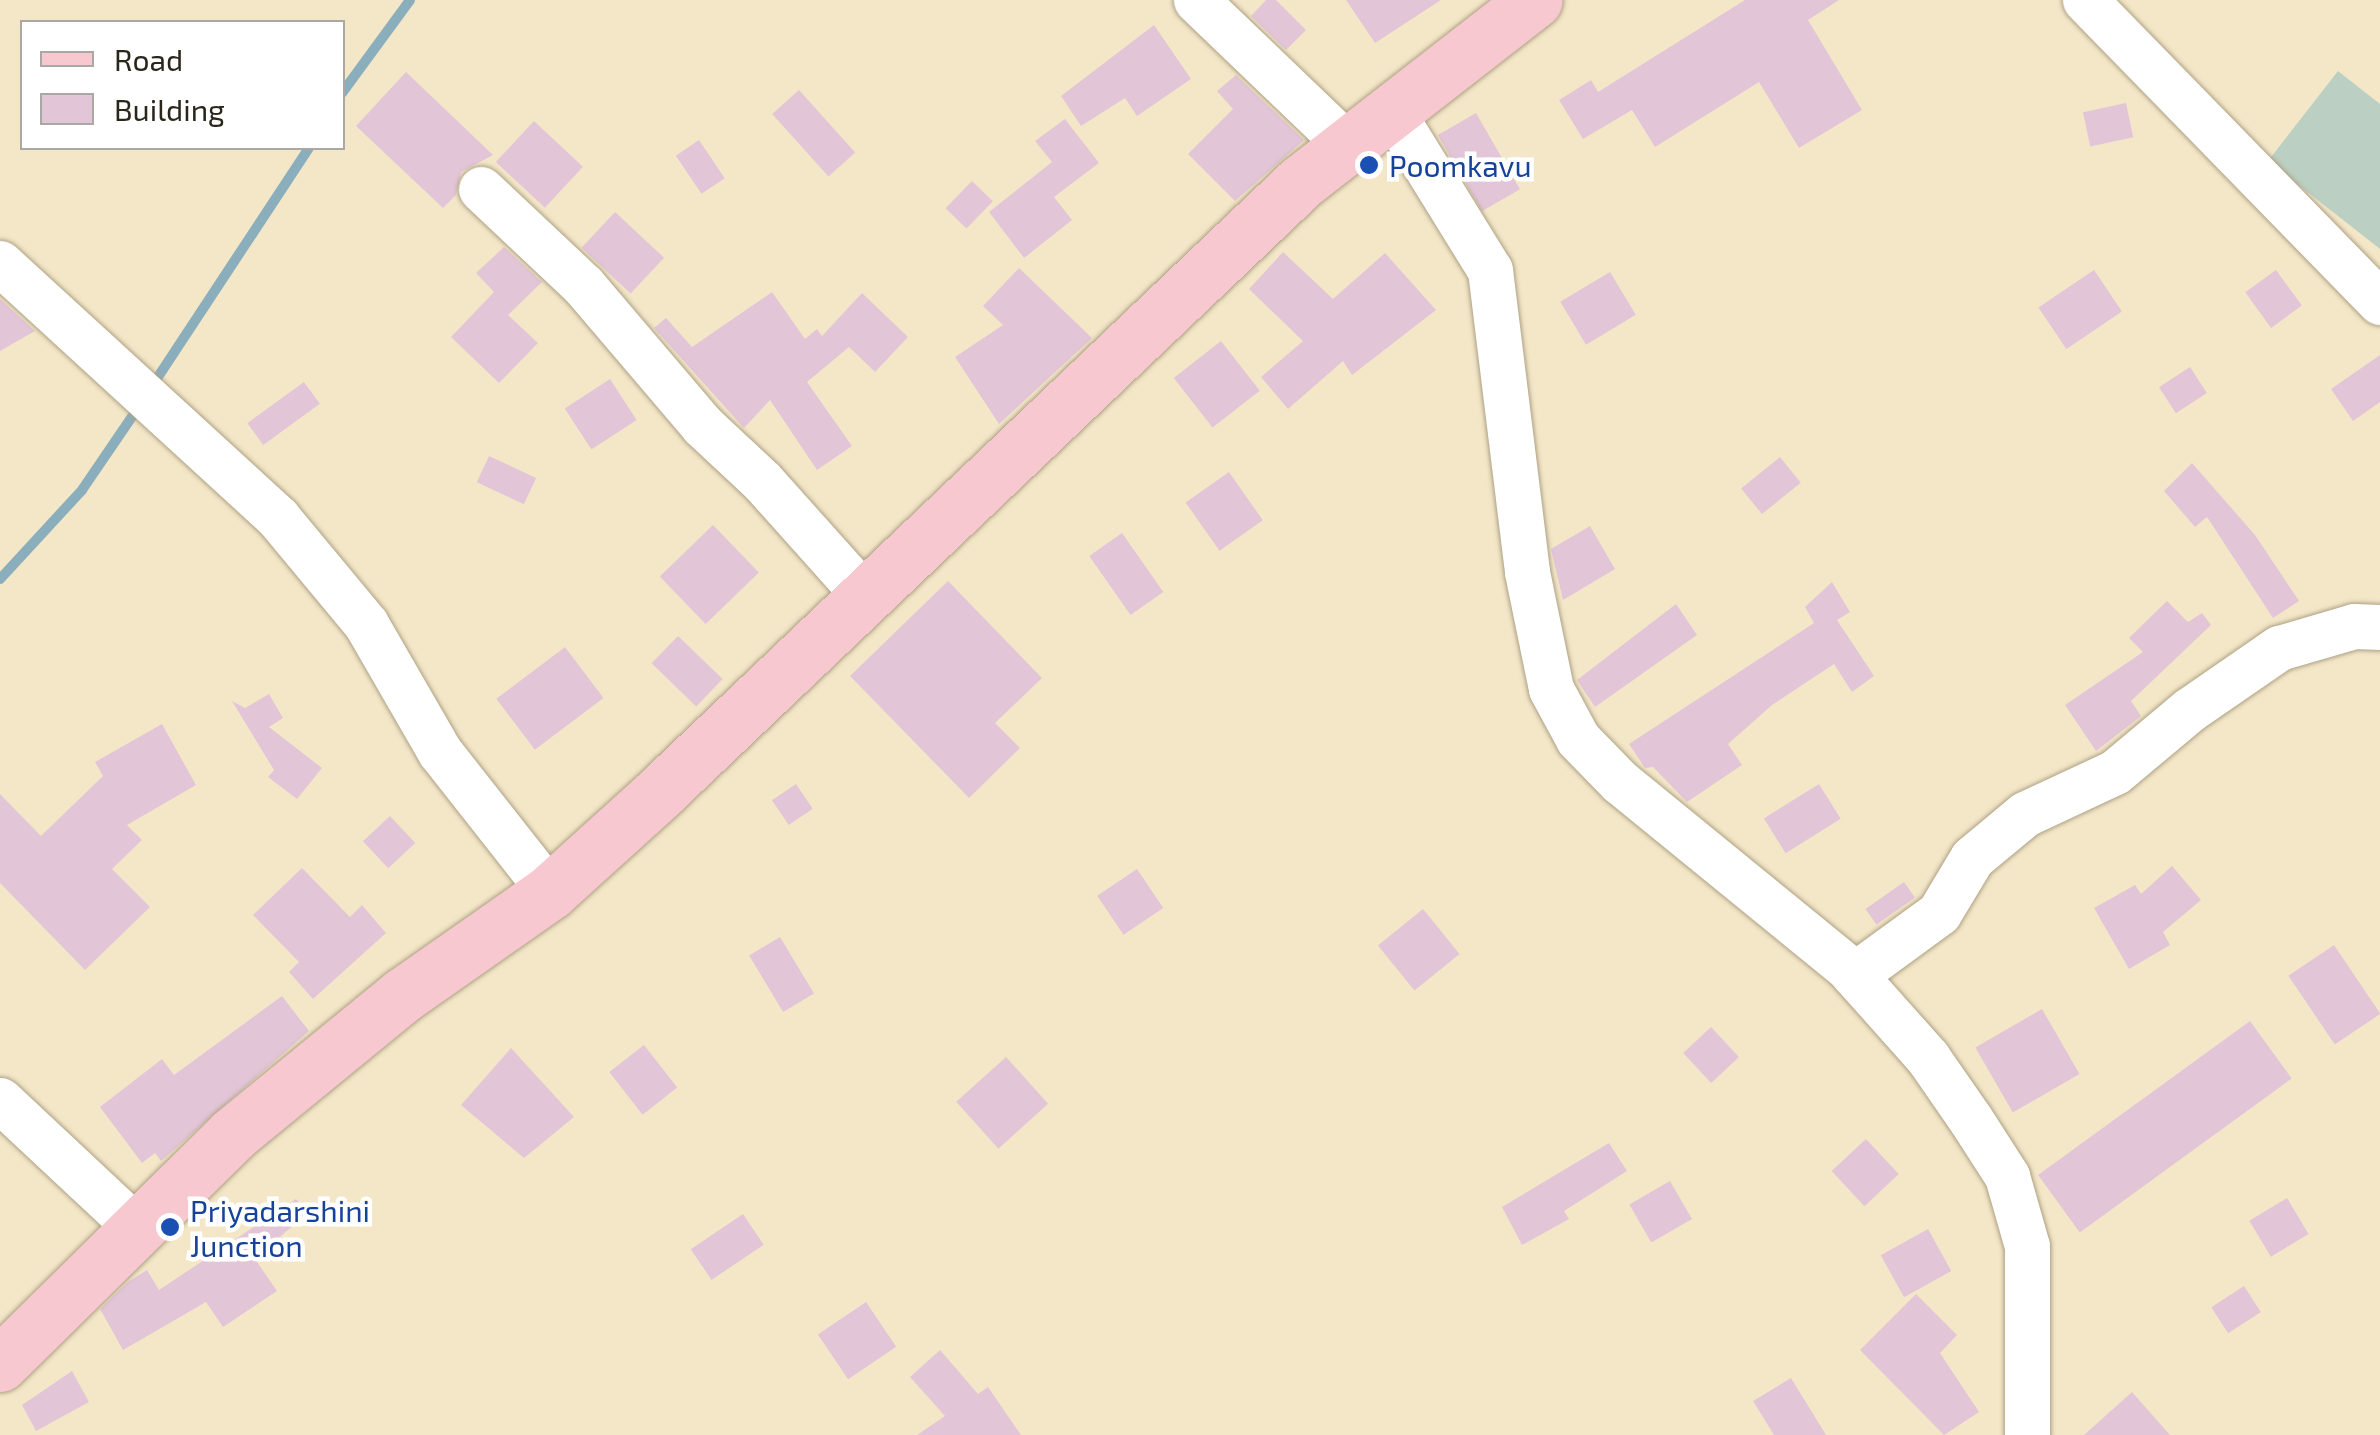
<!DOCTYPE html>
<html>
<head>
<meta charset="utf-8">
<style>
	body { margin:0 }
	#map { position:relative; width:2380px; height:1435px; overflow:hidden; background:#f4e7c8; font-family:"Exo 2",sans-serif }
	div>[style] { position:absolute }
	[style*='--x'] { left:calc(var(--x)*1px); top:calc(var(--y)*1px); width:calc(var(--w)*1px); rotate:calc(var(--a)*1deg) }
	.green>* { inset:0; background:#bbd0c3 }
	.stream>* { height:10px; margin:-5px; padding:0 5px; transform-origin:5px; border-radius:5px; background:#8baebc }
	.building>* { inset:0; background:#e3c5d8; transform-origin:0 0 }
	.roads { filter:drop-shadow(0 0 2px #ada184) drop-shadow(0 0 2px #ada184) }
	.minor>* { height:45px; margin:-22.5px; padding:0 22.5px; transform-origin:22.5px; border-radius:22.5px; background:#fff }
	.major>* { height:55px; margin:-27.5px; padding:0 27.5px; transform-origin:27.5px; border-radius:27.5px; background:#f8c8d1 }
	.dots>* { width:28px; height:28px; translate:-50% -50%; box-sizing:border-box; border:5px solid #fff; border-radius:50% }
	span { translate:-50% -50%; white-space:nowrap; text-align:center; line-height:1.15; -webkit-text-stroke:9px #fff; paint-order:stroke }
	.transit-label { font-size:30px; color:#164399 }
	.left { translate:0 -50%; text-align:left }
	.legend { position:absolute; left:20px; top:20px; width:325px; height:130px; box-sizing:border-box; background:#fff; border:2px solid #aaa8a4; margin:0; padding:12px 18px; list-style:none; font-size:30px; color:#2b261b }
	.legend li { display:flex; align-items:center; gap:20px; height:50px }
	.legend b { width:50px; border:2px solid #aaa8a4 }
</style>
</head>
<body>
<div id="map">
	<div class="green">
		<i style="clip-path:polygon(2338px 71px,2380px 104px,2380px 249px,2268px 161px)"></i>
	</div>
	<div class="stream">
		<i style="--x:342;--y:93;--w:115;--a:-53.8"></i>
		<i style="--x:152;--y:386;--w:285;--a:-56.6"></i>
		<i style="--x:0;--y:579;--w:121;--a:-47.3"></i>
		<i style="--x:82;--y:490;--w:103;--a:-55.7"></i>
	</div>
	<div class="building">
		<i style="clip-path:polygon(1266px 0,1276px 0,1306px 30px,1286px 50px,1251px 16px)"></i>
		<i style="clip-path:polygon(1346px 0,1441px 0,1375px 43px)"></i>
		<i style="clip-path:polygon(1745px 0,1839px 0,1808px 20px,1862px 110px,1799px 148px,1759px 82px,1655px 147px,1632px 110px,1583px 139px,1559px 100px,1591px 80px,1598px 92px)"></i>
		<i style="clip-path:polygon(1154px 25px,1191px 79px,1137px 116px,1125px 98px,1081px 126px,1061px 96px)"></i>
		<i style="clip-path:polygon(406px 72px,493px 155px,461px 172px,456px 195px,443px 208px,356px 126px)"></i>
		<i style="clip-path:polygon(1236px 75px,1304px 140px,1235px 201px,1188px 154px,1233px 109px,1217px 91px)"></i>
		<i style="left:799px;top:90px;width:84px;height:36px;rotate:48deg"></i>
		<i style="left:2126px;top:103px;width:35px;height:44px;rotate:78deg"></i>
		<i style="left:1476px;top:113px;width:88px;height:44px;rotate:60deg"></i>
		<i style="clip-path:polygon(1065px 119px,1099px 163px,1054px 197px,1072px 220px,1024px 258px,989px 212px,1052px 162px,1035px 141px)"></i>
		<i style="left:534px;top:121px;width:67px;height:56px;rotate:43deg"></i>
		<i style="left:699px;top:140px;width:46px;height:28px;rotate:56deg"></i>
		<i style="left:972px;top:181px;width:29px;height:38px;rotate:44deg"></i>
		<i style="left:615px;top:212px;width:67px;height:49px;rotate:43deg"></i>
		<i style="clip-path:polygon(504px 247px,542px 282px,508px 315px,538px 343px,499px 383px,451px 337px,494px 292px,476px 273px)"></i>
		<i style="clip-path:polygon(1283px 252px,1333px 299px,1385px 253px,1436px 310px,1352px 375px,1343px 361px,1288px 409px,1261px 377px,1303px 341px,1249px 289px)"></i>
		<i style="clip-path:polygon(1019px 268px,1092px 338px,999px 424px,955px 357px,1003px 325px,983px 306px)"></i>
		<i style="left:2094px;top:270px;width:50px;height:67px;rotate:56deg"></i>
		<i style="left:2276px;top:270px;width:44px;height:38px;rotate:54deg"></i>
		<i style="left:1610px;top:272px;width:50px;height:58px;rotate:59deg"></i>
		<i style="clip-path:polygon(772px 292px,805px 339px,817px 329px,822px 336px,862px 293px,908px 337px,875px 372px,849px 347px,807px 382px,852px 446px,817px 470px,770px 400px,744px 428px,654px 328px,666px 318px,692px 347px)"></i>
		<i style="clip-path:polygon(0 299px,35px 331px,0 351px)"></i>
		<i style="left:1221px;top:341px;width:63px;height:60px;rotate:52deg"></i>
		<i style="clip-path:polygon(2380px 355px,2380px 402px,2353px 421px,2331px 389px)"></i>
		<i style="left:2190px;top:367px;width:31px;height:37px;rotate:57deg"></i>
		<i style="left:610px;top:379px;width:49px;height:54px;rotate:57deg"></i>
		<i style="left:304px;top:382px;width:27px;height:70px;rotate:54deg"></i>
		<i style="left:489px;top:456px;width:52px;height:29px;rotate:25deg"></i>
		<i style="left:1780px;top:457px;width:33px;height:50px;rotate:51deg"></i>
		<i style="clip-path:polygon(2192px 463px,2255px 535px,2299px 601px,2273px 618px,2207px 517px,2195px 527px,2164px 491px)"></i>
		<i style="left:1229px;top:472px;width:59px;height:53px;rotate:55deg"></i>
		<i style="left:713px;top:525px;width:66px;height:74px;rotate:46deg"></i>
		<i style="clip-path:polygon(1590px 526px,1615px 569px,1563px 600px,1551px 549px)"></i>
		<i style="left:1122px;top:533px;width:72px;height:40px;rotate:55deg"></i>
		<i style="clip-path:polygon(948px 581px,1042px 678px,995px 723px,1020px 748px,969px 798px,850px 676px)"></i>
		<i style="clip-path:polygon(1832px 582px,1850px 612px,1837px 620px,1874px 676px,1852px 692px,1834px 664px,1772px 705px,1728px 744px,1742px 765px,1687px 802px,1653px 767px,1645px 768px,1629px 744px,1814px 623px,1805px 607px)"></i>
		<i style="clip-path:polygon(2167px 601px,2188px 622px,2202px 613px,2211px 625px,2131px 701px,2141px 716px,2096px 751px,2065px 705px,2143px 652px,2129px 638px)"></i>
		<i style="clip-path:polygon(1676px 604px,1697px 635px,1595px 707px,1577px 680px)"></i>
		<i style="left:678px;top:636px;width:62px;height:38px;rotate:44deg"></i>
		<i style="left:565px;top:647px;width:64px;height:86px;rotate:53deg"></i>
		<i style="clip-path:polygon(269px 694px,283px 718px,269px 727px,322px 768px,297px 799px,268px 777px,274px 770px,232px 701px,245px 708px)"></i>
		<i style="clip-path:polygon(162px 724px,196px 785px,127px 825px,142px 840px,112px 869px,150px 907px,85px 970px,0 883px,0 794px,41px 836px,103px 776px,95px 762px)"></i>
		<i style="left:796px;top:784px;width:30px;height:29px;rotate:56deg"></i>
		<i style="left:1819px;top:784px;width:41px;height:65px;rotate:58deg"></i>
		<i style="left:390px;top:816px;width:37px;height:37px;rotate:47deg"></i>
		<i style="clip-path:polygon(2172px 866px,2201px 900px,2163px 932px,2170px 945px,2129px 969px,2094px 908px,2135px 885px,2141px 894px)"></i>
		<i style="clip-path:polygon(302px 868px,350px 917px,362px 905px,386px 933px,313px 999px,289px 972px,299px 962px,253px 915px)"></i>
		<i style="left:1137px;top:869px;width:47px;height:48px;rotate:56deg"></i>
		<i style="left:1904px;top:882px;width:19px;height:47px;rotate:55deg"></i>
		<i style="left:1423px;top:909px;width:58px;height:58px;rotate:51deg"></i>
		<i style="left:780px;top:937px;width:66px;height:36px;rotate:59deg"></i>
		<i style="left:2334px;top:945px;width:83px;height:55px;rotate:56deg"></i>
		<i style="clip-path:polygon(282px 996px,309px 1031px,161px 1161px,155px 1153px,142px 1163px,100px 1107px,162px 1059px,174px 1075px)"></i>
		<i style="left:2042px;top:1009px;width:75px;height:77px;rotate:60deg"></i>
		<i style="left:2250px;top:1021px;width:71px;height:262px;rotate:54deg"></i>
		<i style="left:1711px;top:1027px;width:41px;height:38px;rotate:47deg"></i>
		<i style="left:644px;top:1045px;width:54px;height:44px;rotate:52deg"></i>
		<i style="clip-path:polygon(511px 1048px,574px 1117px,524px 1158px,461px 1105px)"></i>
		<i style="left:1006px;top:1057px;width:63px;height:67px;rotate:48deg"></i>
		<i style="left:1866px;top:1139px;width:48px;height:47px;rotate:47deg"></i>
		<i style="clip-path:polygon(1609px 1143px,1627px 1171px,1564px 1211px,1569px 1219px,1522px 1245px,1502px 1207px)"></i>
		<i style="left:1670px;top:1181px;width:44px;height:47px;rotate:60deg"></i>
		<i style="left:2287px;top:1198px;width:42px;height:44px;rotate:59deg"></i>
		<i style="clip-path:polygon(296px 1199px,307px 1213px,255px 1259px,277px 1291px,223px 1327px,206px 1302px,123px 1350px,100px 1309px,128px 1282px,147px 1270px,159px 1290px)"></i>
		<i style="left:743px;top:1214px;width:37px;height:63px;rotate:56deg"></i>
		<i style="left:1928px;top:1229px;width:48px;height:54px;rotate:61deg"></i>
		<i style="left:2244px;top:1286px;width:31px;height:39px;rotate:57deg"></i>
		<i style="clip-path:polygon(1916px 1294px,1957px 1335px,1940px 1353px,1979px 1412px,1944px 1435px,1860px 1350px)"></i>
		<i style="left:866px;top:1302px;width:54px;height:58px;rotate:56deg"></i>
		<i style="clip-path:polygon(940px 1350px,978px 1394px,988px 1387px,1021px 1435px,917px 1435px,945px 1416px,910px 1377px)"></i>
		<i style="clip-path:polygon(72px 1371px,89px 1402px,36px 1431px,22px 1405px)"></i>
		<i style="clip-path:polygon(1791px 1378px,1826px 1435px,1774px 1435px,1753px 1401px)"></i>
		<i style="clip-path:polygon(2132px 1392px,2170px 1435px,2084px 1435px)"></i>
	</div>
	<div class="roads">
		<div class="minor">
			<i style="--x:1196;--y:0;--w:209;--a:43.8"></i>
			<i style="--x:2085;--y:0;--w:422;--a:45.7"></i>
			<i style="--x:1391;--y:110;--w:188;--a:58.3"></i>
			<i style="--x:1490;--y:270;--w:304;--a:83"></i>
			<i style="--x:1527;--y:572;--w:119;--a:78.4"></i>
			<i style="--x:1551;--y:689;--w:57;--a:61.6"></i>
			<i style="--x:1578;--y:739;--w:60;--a:45.7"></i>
			<i style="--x:1620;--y:782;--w:293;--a:39.2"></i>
			<i style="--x:1847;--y:967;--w:122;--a:48.3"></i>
			<i style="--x:1928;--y:1058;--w:75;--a:55.3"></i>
			<i style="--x:1971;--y:1120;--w:67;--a:57.3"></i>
			<i style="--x:2007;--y:1176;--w:73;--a:74.1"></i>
			<i style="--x:2027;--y:1246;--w:189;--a:90"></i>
			<i style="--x:481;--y:189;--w:140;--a:43.3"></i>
			<i style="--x:583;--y:285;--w:184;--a:49.6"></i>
			<i style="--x:702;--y:425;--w:82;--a:43"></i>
			<i style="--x:762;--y:481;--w:154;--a:48.2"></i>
			<i style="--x:0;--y:263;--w:377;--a:42.5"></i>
			<i style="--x:278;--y:518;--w:138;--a:50.3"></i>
			<i style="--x:366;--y:624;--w:148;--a:60"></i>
			<i style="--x:440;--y:752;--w:178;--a:51.8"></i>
			<i style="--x:1854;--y:975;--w:105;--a:-36.1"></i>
			<i style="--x:1939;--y:913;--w:64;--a:-59"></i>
			<i style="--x:1972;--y:858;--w:69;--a:-39.7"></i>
			<i style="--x:2025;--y:814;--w:99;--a:-25"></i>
			<i style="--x:2115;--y:772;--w:97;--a:-40"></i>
			<i style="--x:2189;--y:710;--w:109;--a:-34.6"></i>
			<i style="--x:2279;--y:648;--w:78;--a:-16.3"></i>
			<i style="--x:2354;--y:626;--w:26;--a:2"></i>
			<i style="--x:0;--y:1100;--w:192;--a:43.1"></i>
		</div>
		<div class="major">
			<i style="--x:0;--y:1364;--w:327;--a:-44.6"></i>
			<i style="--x:233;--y:1134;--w:220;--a:-39.3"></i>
			<i style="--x:403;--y:995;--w:179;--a:-35"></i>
			<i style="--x:550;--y:892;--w:147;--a:-42.2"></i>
			<i style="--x:659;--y:793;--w:886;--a:-43.58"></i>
			<i style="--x:1301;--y:182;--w:296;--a:-37.9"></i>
		</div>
	</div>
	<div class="dots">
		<i style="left:1369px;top:165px;background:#1a4fb4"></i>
		<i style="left:170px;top:1227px;background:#1a4fb4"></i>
	</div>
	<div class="transit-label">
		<span class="left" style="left:1389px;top:165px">Poomkavu</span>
		<span class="left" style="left:190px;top:1227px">Priyadarshini<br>Junction</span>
	</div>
	<ul class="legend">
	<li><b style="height:12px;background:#f8c8d1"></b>Road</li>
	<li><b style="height:28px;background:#e3c5d8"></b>Building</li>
	</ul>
</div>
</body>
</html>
